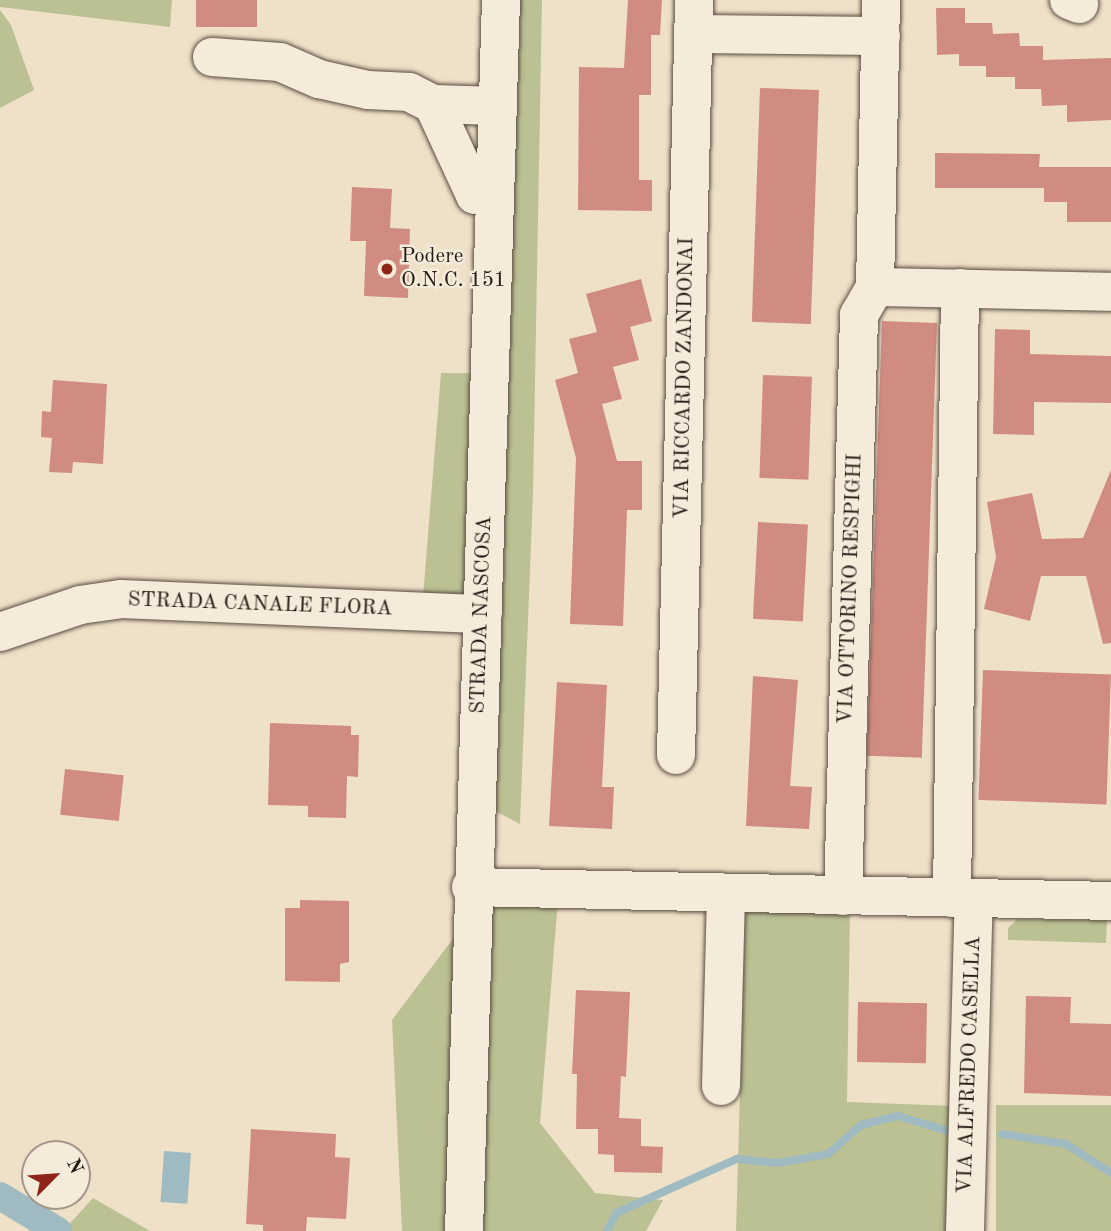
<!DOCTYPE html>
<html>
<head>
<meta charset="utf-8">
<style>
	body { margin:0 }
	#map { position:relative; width:1111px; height:1231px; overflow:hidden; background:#efe0c8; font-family:"Old Standard TT",serif }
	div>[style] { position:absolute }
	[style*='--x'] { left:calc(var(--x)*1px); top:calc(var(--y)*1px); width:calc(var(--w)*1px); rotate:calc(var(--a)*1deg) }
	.green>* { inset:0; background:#bcc194; transform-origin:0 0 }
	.water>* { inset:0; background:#9fbac0; transform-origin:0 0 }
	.stream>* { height:8px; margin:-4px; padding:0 4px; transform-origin:4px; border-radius:4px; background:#9fbac0 }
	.canal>* { height:28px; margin:-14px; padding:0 14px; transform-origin:14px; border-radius:14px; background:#9fbac0 }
	.building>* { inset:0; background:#d18c81; transform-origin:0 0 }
	.roads { filter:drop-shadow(0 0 2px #594c41) drop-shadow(0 0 2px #594c41) }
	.minor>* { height:38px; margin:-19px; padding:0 19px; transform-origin:19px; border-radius:19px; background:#f5ebdb }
	.dots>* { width:19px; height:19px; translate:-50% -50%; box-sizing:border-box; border:4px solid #f5ebdb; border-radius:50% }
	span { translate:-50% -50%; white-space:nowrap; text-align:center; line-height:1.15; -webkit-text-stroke:5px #f5ebdb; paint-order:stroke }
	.poi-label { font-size:21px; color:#271a14 }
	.left { translate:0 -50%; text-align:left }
	.street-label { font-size:21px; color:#271a14 }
	.north { position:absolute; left:21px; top:1140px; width:70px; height:70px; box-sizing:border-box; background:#f5ebdb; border:2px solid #a3978b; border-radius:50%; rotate:65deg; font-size:19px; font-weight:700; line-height:28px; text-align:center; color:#271a14 }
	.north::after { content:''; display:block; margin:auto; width:24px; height:32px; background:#8f2418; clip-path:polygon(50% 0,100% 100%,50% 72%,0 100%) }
</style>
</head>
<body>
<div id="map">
	<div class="green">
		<i style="clip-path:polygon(0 0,172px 0,170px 27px,0 7px)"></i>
		<i style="clip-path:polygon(508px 0,542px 0,533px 493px,520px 824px,488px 807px,493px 633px,423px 597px,441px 373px,497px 373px)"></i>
		<i style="clip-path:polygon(0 10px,11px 25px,34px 90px,0 108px)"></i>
		<i style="clip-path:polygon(482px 900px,558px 900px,540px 1123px,595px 1193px,663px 1200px,646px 1231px,402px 1231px,392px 1020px)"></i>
		<i style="clip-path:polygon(749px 910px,850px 910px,847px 1102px,957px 1106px,953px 1231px,736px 1231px,745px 916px)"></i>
		<i style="clip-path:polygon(1018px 919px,1107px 920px,1106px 943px,1008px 940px,1008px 928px)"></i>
		<i style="left:996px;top:1105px;width:115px;height:126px"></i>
		<i style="clip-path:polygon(93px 1198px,150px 1231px,63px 1231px)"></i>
	</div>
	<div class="water">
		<i style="left:164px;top:1151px;width:27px;height:51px;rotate:4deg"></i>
	</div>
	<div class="stream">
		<i style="--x:1002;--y:1134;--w:65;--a:8.9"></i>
		<i style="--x:1066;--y:1144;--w:54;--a:32.8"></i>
		<i style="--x:607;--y:1231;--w:20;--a:-63"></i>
		<i style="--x:616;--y:1213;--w:133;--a:-24.1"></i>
		<i style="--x:737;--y:1159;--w:40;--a:5.7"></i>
		<i style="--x:777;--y:1163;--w:52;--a:-10"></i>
		<i style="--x:828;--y:1154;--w:44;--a:-41.3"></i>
		<i style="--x:861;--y:1125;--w:38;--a:-14"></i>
		<i style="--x:898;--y:1116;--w:63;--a:16.7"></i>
	</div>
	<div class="canal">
		<i style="--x:0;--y:1196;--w:68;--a:31.1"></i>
	</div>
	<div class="building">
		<i style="left:196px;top:0;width:61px;height:27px"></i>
		<i style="clip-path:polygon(628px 0,662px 0,660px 35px,651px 35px,651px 95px,639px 95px,639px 180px,652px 180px,652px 211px,578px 210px,579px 67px,624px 68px)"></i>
		<i style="clip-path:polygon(936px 8px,965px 8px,965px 23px,992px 23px,993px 34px,1019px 33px,1020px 46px,1043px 46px,1043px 60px,1111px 58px,1111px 120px,1067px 122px,1067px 105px,1042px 106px,1041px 89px,1015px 89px,1015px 77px,986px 77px,986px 66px,959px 66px,959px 54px,937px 55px)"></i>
		<i style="left:760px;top:88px;width:59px;height:234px;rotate:2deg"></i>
		<i style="clip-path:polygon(935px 153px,1040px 154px,1039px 167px,1111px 167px,1111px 222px,1067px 222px,1067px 202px,1044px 202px,1044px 188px,935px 188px)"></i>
		<i style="clip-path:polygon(352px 187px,392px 189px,390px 228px,410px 229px,408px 298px,364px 296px,366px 241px,350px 241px)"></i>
		<i style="clip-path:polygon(641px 279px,652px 321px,630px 327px,639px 360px,613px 367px,622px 399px,602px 404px,617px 461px,642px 461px,642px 510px,627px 510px,623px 626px,570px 624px,576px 458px,555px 380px,578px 373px,569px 339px,597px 332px,586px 294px)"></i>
		<i style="left:882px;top:321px;width:55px;height:435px;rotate:2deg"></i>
		<i style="clip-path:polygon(995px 329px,1030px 330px,1030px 354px,1111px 356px,1111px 403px,1034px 402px,1034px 435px,993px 434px)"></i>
		<i style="left:763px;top:375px;width:49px;height:103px;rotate:2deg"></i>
		<i style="clip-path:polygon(53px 380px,107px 384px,103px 464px,73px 462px,72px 473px,49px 472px,52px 438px,41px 437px,42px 411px,51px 412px)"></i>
		<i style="clip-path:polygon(1111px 470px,1111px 643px,1103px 644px,1086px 576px,1041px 576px,1030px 621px,984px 609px,996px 557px,987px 502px,1032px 493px,1042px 539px,1083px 538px)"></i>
		<i style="left:758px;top:522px;width:50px;height:97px;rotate:3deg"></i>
		<i style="left:983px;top:670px;width:128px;height:130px;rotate:2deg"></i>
		<i style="clip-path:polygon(753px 676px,798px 680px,790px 786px,812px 787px,809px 829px,746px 826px)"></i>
		<i style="clip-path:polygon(557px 682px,607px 685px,602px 787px,614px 787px,612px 829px,549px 826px)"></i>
		<i style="clip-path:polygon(270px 723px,351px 726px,351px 735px,359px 735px,358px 777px,347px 776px,346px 818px,308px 817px,308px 806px,268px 805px)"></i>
		<i style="left:65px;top:769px;width:59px;height:46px;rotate:6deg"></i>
		<i style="clip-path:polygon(300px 900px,349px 901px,349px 962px,340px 964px,340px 982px,285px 981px,285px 908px,300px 908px)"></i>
		<i style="clip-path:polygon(576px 990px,630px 992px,626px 1077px,621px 1076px,619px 1118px,641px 1119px,641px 1146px,663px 1147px,662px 1173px,614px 1172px,614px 1155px,598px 1154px,598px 1129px,576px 1129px,577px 1074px,572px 1074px)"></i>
		<i style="clip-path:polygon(1026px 996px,1071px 997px,1070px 1023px,1111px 1024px,1111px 1096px,1024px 1093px)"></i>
		<i style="left:858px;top:1002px;width:69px;height:60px;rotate:1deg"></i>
		<i style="clip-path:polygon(251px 1129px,336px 1134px,335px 1157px,350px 1158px,346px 1219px,307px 1217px,306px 1231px,263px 1231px,263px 1225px,246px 1224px)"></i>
	</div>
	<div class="roads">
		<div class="minor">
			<i style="--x:881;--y:0;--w:287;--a:91.2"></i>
			<i style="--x:875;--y:287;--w:236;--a:1.2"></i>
			<i style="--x:1069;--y:0;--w:11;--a:22"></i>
			<i style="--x:694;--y:34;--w:187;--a:0.6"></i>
			<i style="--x:212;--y:57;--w:68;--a:4.2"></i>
			<i style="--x:280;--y:62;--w:43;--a:23.6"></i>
			<i style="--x:319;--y:79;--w:50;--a:12.7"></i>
			<i style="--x:368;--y:90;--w:41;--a:2.8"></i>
			<i style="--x:409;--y:92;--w:27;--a:27"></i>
			<i style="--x:433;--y:104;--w:65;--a:1.8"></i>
			<i style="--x:433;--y:104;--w:100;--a:65.2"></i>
			<i style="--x:475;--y:195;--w:20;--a:0"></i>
			<i style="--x:0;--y:632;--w:84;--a:-18.6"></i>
			<i style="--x:80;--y:605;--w:41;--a:-8.3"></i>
			<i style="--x:121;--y:599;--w:362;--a:2.4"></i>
			<i style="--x:676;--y:755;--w:755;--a:-88.63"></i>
			<i style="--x:471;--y:887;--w:640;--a:1.25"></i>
			<i style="--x:843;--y:896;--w:581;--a:-88.42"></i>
			<i style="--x:859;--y:315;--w:32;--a:-60"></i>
			<i style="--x:952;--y:898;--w:610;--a:-89.25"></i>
			<i style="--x:721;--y:1086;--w:193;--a:-88.5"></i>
			<i style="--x:464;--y:1231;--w:1232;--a:-88.28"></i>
			<i style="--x:965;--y:1231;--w:333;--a:-88.5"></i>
		</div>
	</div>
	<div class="dots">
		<i style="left:387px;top:269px;background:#8f2418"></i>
	</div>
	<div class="poi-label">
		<span class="left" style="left:401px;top:269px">Podere<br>O.N.C. 151</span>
	</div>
	<div class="street-label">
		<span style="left:685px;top:378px;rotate:-89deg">VIA RICCARDO ZANDONAI</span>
		<span style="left:851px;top:589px;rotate:-88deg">VIA OTTORINO RESPIGHI</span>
		<span style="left:260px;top:605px;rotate:2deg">STRADA CANALE FLORA</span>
		<span style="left:482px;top:615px;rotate:-88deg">STRADA NASCOSA</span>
		<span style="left:970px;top:1065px;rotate:-88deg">VIA ALFREDO CASELLA</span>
	</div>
	<div class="north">N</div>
</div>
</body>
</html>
